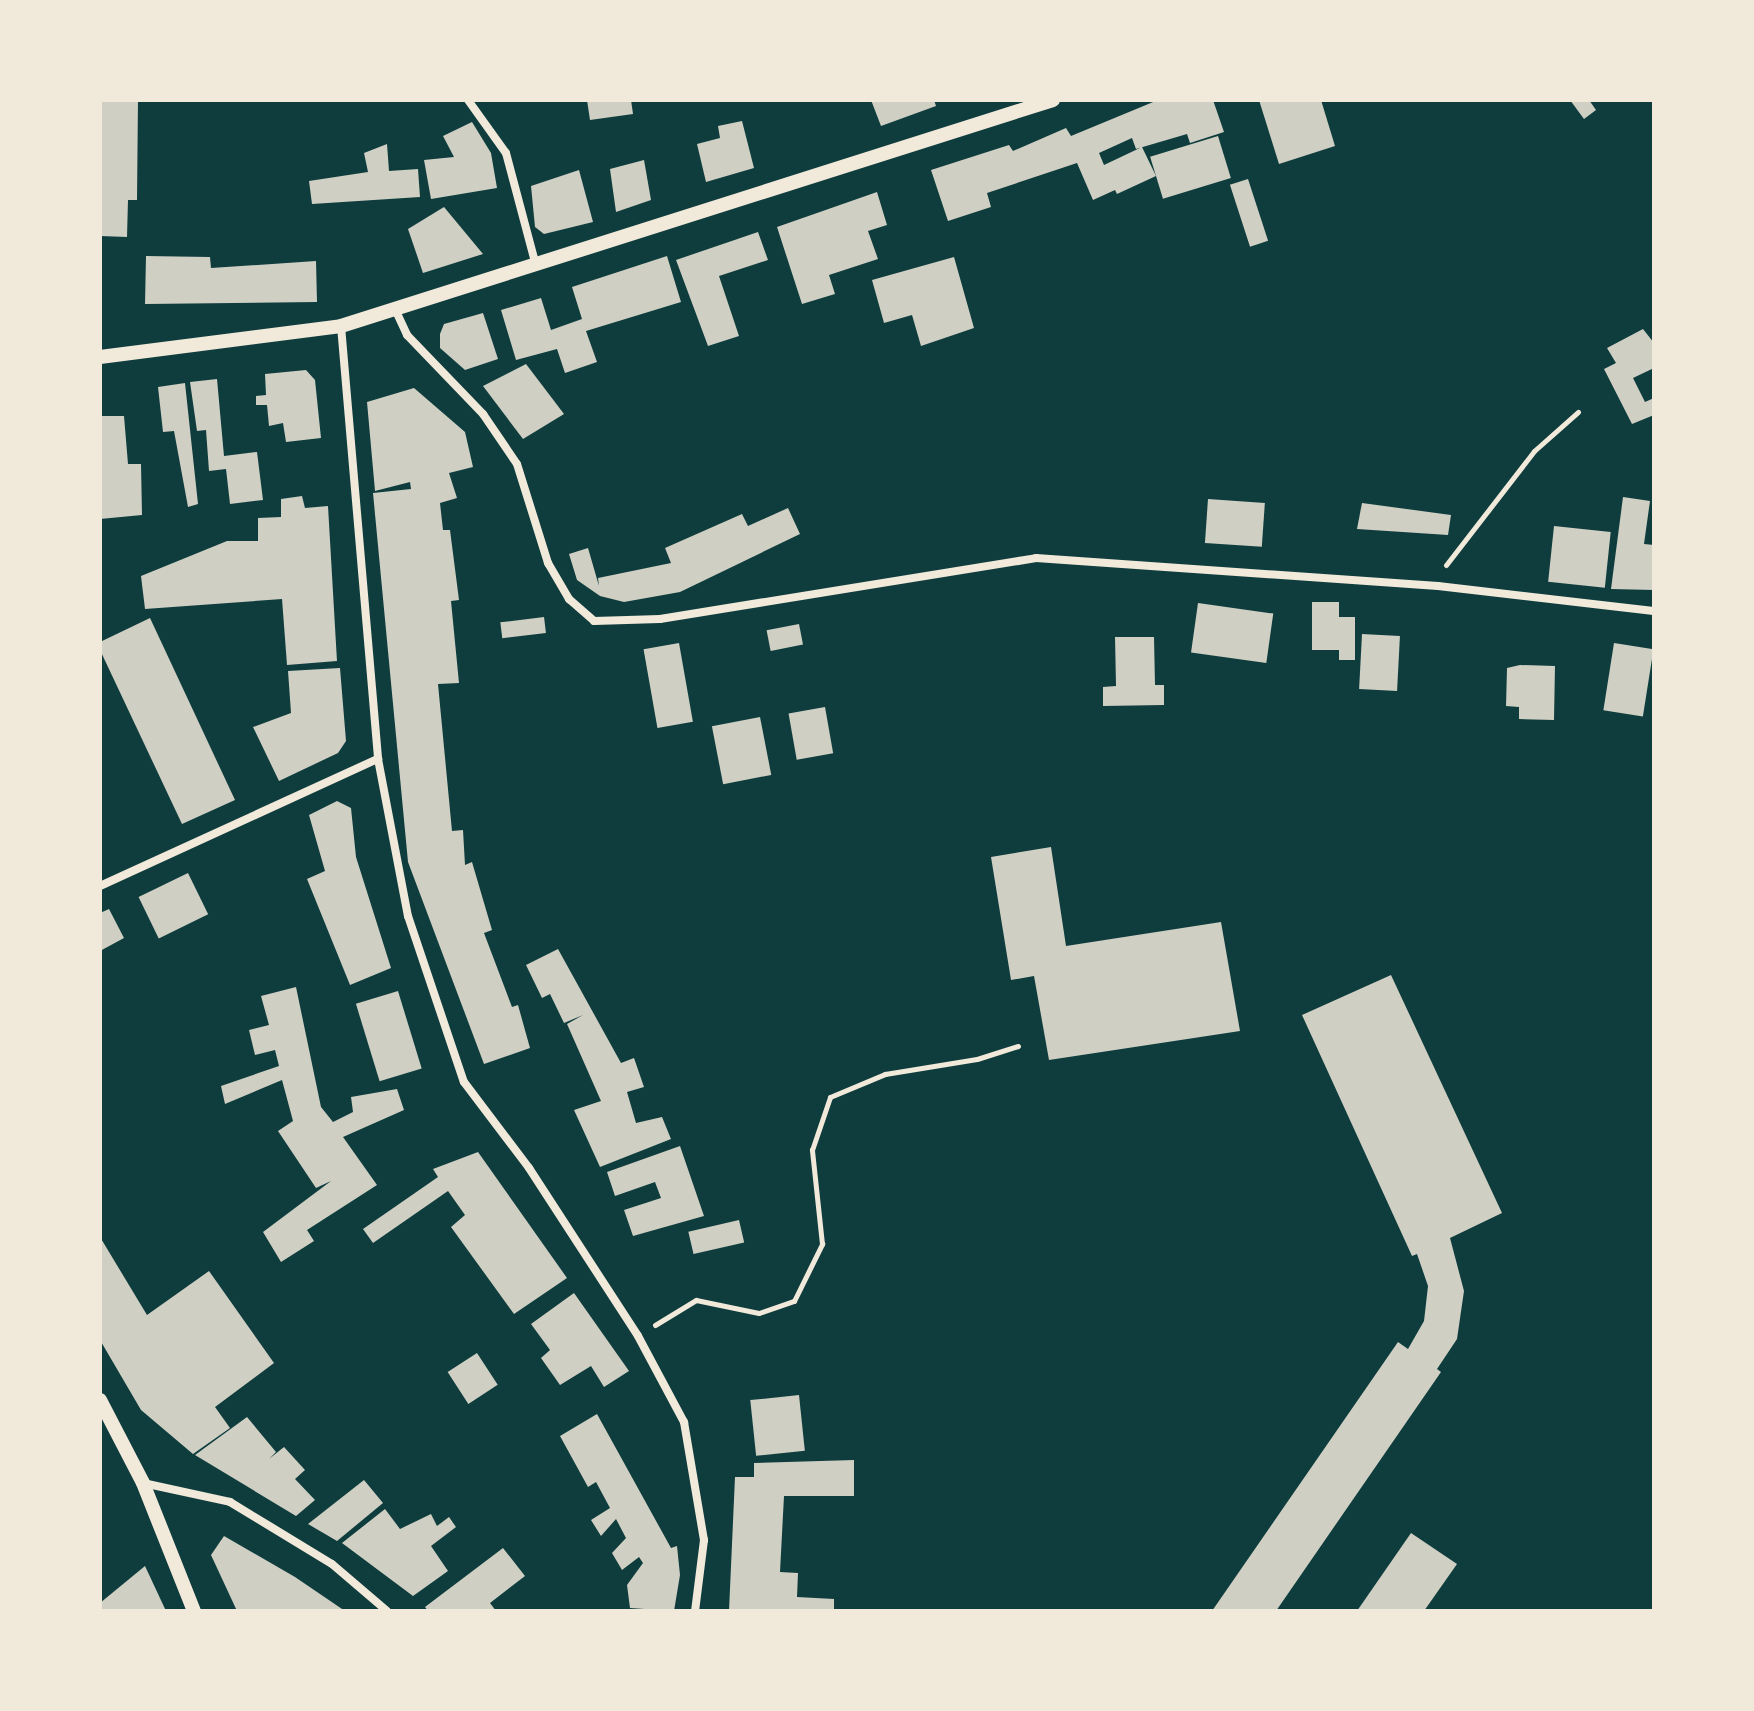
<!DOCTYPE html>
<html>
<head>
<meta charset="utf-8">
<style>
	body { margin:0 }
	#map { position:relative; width:1754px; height:1711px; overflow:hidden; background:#0f3d3e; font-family:"PT Sans",sans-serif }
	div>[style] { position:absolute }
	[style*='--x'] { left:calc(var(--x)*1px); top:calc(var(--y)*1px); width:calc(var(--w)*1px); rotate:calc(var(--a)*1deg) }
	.building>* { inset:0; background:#cfcfc3; transform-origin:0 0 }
	.path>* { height:5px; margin:-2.5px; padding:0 2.5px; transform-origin:2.5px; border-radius:2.5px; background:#f1e9da }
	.minor>* { height:8px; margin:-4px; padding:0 4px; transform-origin:4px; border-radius:4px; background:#f1e9da }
	.tertiary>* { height:14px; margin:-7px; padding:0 7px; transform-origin:7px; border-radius:7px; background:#f1e9da }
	span { translate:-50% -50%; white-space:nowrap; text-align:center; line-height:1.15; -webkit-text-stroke:8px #f1e9da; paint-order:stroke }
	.frame { position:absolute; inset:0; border:102px solid #f1e9da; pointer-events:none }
</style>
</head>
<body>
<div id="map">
	<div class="building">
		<i style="clip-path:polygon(100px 100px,138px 100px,137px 200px,128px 200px,127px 237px,100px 236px)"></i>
		<i style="clip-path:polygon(587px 100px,631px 100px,633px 114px,590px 120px)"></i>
		<i style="clip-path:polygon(871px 100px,934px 100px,936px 106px,881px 126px)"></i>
		<i style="clip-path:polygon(1158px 100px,1213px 100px,1224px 132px,1190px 143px,1187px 134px,1136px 149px,1132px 138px,1099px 153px,1104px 165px,1142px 147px,1156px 176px,1117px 194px,1115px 190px,1093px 200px,1077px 163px,987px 193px,991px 207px,948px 221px,931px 170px,1009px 145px,1013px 151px,1066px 128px,1071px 136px)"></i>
		<i style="clip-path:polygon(1259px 100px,1321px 100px,1335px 146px,1279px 164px)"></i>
		<i style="clip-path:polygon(1570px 100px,1589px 100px,1596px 110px,1584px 119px)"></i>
		<i style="clip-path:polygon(742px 121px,754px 168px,706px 182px,697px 144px,720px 138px,718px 126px)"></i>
		<i style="clip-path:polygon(472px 122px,491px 153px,497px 188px,431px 199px,424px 160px,454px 157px,443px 136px)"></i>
		<i style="left:1218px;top:136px;width:44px;height:71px;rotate:73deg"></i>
		<i style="clip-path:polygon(387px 144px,389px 171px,418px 169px,420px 197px,312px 204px,309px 181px,368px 172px,364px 153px)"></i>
		<i style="clip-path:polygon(644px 160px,651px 200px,616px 212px,610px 169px)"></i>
		<i style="clip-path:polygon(579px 170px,593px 222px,544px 234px,535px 227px,531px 186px)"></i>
		<i style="left:1248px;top:179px;width:65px;height:19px;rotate:72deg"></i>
		<i style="clip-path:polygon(877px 192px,887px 225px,868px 231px,878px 259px,829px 275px,835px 294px,802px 304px,777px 227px)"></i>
		<i style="clip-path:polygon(444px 207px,483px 254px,423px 273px,408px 229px)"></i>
		<i style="clip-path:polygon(758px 232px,768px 260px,719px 276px,739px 336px,708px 346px,676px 260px)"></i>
		<i style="clip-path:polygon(146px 256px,210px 257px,211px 268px,316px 261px,317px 302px,145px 304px)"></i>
		<i style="clip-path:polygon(667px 256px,681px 302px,586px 331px,597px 362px,565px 373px,557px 349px,516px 360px,501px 310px,541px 298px,551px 330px,582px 319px,572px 287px)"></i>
		<i style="clip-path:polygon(954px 257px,974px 328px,921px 346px,912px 315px,884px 323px,872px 280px)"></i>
		<i style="clip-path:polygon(483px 313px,498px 359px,465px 370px,440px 348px,440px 334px,444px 324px)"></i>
		<i style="clip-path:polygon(1643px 329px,1654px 343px,1654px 368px,1633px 378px,1645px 402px,1654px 398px,1654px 415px,1632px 424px,1604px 369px,1616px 363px,1607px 348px)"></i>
		<i style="clip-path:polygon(526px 364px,564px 414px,523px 439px,483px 386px)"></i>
		<i style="clip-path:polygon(306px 370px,315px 380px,321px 438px,286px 442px,283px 423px,269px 426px,267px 405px,256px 405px,256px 396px,266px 395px,265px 374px)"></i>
		<i style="clip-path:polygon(217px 379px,224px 456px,257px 452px,263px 500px,230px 504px,226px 469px,209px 471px,206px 430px,197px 431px,190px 382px)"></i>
		<i style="clip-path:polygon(185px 383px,198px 504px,188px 507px,174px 431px,163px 432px,158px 387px)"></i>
		<i style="clip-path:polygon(414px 388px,465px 432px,473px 467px,449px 473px,457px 498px,440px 503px,443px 530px,450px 530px,459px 600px,451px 601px,459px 683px,438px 684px,452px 831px,463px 830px,465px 865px,472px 862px,492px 930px,484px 933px,512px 1007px,518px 1005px,530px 1048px,484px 1064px,408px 862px,373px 493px,411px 489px,410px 482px,375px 491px,367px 402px)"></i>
		<i style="clip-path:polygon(100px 416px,124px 416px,128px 464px,141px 464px,142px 515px,100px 519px)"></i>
		<i style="clip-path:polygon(302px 496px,305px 508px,328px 506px,337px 661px,287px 665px,282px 599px,145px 609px,141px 576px,227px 541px,258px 541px,258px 518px,281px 517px,281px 499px)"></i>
		<i style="clip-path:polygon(1623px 497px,1650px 501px,1644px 544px,1654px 545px,1654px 590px,1611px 589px)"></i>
		<i style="left:1208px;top:499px;width:57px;height:44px;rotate:4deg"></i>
		<i style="clip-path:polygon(1362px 503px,1451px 515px,1448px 535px,1357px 529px)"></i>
		<i style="clip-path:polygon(788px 508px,800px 534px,680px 592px,624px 602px,600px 596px,577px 580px,569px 554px,588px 548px,599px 586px,598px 578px,671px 563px,665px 548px,742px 514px,748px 526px)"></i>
		<i style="left:1554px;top:526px;width:57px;height:56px;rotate:6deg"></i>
		<i style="clip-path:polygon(1312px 602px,1339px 602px,1339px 617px,1355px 617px,1355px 660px,1339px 660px,1339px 650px,1312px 650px)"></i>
		<i style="left:1198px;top:603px;width:76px;height:50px;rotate:8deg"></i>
		<i style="left:544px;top:617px;width:16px;height:44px;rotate:83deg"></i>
		<i style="clip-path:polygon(150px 618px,235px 800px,182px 824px,100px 650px,100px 642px)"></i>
		<i style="left:799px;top:624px;width:21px;height:33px;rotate:79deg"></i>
		<i style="left:1362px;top:634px;width:38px;height:55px;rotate:3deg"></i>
		<i style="clip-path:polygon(1115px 637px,1154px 637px,1155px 685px,1164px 685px,1164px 705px,1103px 706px,1103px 687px,1116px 686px)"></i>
		<i style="left:679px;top:643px;width:80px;height:36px;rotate:80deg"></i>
		<i style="left:1614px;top:643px;width:40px;height:68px;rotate:9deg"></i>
		<i style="clip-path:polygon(1520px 665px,1555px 666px,1554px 720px,1519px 719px,1519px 707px,1506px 706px,1507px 668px)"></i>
		<i style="clip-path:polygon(340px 668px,346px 741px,338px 753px,279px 781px,253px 727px,291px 713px,288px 671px)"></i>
		<i style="left:825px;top:707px;width:47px;height:37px;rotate:80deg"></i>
		<i style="left:760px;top:717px;width:59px;height:49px;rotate:79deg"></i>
		<i style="clip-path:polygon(337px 801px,351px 808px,356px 857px,391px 968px,350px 985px,307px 879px,325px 871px,309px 815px)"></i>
		<i style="clip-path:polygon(1051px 847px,1066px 946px,1221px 922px,1240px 1031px,1049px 1060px,1034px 976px,1011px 980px,991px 857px)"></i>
		<i style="left:188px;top:873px;width:46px;height:55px;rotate:64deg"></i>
		<i style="clip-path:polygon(109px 909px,124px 938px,100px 951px,100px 913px)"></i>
		<i style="clip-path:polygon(558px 949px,621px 1063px,634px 1058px,644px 1087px,627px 1092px,636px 1123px,662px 1117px,671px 1139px,600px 1167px,574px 1110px,601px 1101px,567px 1024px,583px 1015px,564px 1023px,550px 994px,542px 998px,526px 965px)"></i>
		<i style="clip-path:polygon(1391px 975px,1502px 1213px,1450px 1238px,1464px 1291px,1457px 1339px,1437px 1369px,1441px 1372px,1276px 1611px,1212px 1611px,1398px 1342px,1408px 1349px,1424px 1321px,1428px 1286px,1417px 1254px,1412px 1256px,1302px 1015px)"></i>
		<i style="clip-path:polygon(296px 987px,321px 1107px,333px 1122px,353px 1112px,351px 1097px,397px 1089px,404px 1110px,343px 1137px,377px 1185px,307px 1230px,314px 1241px,281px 1262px,263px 1232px,331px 1181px,316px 1188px,278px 1131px,293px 1121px,282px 1080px,225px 1104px,221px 1086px,279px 1066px,275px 1050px,255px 1055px,249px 1030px,269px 1025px,261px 996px)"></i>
		<i style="left:398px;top:991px;width:81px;height:44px;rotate:73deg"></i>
		<i style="clip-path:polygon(680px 1146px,704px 1216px,633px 1236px,624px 1210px,661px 1198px,655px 1182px,615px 1196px,607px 1172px)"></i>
		<i style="clip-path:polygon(478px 1152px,567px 1278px,514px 1314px,451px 1227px,465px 1215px,448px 1191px,373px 1243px,363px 1229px,438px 1177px,433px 1169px)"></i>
		<i style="left:739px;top:1220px;width:23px;height:52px;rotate:77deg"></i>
		<i style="clip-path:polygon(100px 1237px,147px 1315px,209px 1271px,274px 1363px,215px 1407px,230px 1428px,193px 1454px,141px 1410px,100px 1340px)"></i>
		<i style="clip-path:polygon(574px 1293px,629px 1371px,604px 1387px,591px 1366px,560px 1385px,541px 1358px,550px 1350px,531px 1324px)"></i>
		<i style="left:477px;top:1353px;width:38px;height:35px;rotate:57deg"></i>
		<i style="left:799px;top:1395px;width:56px;height:49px;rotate:84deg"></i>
		<i style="clip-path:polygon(597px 1414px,671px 1548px,677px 1546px,680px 1575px,674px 1611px,630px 1608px,627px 1585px,643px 1563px,639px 1557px,622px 1570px,612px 1553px,626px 1538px,616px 1519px,601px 1536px,591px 1520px,610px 1508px,596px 1482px,588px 1487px,560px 1436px)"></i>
		<i style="clip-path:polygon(247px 1417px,276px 1452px,269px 1459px,284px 1447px,305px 1470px,295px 1479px,315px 1500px,296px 1516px,195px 1455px)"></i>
		<i style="clip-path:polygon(854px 1460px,854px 1496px,784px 1496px,780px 1572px,798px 1573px,797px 1597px,834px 1599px,834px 1611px,729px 1611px,735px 1477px,754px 1477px,754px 1463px)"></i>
		<i style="clip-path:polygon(364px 1480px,383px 1503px,337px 1541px,308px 1524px)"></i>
		<i style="clip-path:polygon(385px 1509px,400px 1529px,431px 1514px,437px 1526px,449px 1517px,456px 1527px,431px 1546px,448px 1571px,413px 1596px,342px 1543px)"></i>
		<i style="clip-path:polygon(1411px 1533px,1457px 1564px,1424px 1611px,1357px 1611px)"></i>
		<i style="clip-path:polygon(224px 1536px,295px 1577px,345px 1611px,237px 1611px,211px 1555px)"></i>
		<i style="clip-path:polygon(503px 1548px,525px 1576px,490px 1603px,496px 1611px,428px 1611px,425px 1607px)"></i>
		<i style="clip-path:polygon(145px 1566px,166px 1611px,100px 1611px,100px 1603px)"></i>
	</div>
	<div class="path">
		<i style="--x:1446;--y:565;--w:144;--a:-52.3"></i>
		<i style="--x:1534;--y:451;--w:59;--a:-41.6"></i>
		<i style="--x:655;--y:1325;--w:48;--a:-31.4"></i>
		<i style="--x:696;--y:1300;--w:64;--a:11.7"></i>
		<i style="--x:759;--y:1313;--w:37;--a:-19"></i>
		<i style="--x:794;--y:1301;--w:64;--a:-63.8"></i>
		<i style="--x:822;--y:1244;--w:95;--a:-96.1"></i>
		<i style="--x:812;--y:1150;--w:56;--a:-71.2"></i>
		<i style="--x:830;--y:1097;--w:60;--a:-22.7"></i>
		<i style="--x:885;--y:1074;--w:93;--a:-9.3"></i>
		<i style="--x:977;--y:1059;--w:43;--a:-17.6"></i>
	</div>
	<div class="minor">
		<i style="--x:468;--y:100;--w:65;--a:54.4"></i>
		<i style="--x:506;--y:153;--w:113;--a:75.1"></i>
		<i style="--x:395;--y:309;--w:29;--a:65"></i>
		<i style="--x:407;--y:335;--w:110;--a:46.1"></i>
		<i style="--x:483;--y:414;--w:60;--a:55.8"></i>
		<i style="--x:517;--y:464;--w:104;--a:72.6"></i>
		<i style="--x:548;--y:563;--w:42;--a:59.7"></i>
		<i style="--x:569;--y:599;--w:33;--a:41"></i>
		<i style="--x:594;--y:621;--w:66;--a:-1.7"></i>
		<i style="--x:660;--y:619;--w:381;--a:-9.2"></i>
		<i style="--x:1036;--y:558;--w:403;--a:4"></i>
		<i style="--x:1438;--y:586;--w:217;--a:6.6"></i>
		<i style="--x:341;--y:326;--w:435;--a:85.1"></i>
		<i style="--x:378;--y:759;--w:160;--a:79.2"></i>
		<i style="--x:408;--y:916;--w:175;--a:71.4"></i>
		<i style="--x:464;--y:1082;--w:108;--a:52.9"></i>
		<i style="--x:529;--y:1168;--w:200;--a:57"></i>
		<i style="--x:638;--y:1336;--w:98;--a:61.9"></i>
		<i style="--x:684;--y:1422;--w:120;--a:80.4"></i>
		<i style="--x:704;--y:1540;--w:72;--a:97.2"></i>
		<i style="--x:100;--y:886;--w:306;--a:-24.6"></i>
		<i style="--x:143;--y:1483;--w:89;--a:12.3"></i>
		<i style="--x:230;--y:1502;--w:119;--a:31.3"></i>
		<i style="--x:332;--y:1564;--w:72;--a:40.5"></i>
	</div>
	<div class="tertiary">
		<i style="--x:100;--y:357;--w:243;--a:-7.3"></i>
		<i style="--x:341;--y:326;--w:747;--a:-17.61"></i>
		<i style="--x:100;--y:1400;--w:93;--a:62.6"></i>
		<i style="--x:143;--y:1483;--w:138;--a:68.3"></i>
	</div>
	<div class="frame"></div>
</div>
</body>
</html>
